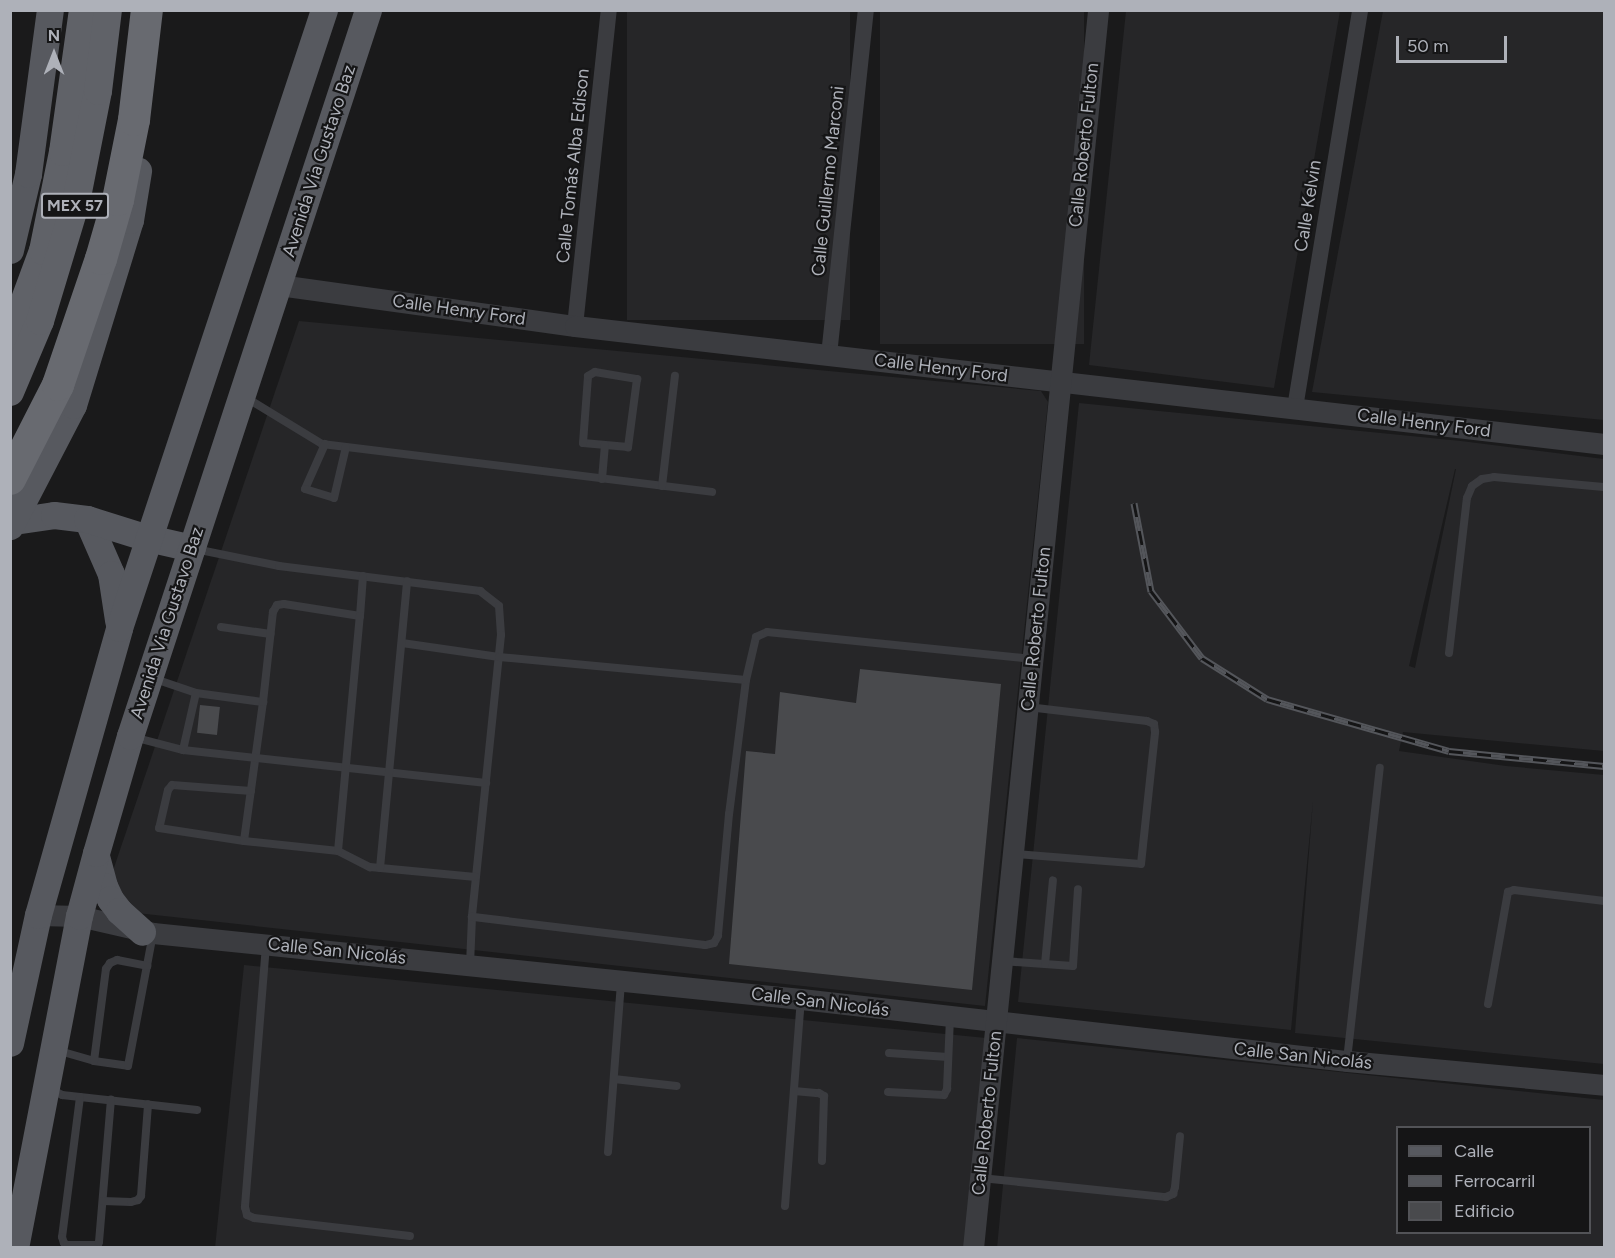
<!DOCTYPE html>
<html>
<head>
<meta charset="utf-8">
<style>
	body { margin:0 }
	#map { position:relative; width:1615px; height:1258px; overflow:hidden; background:#1a1a1b; font-family:Figtree,sans-serif }
	div>[style] { position:absolute }
	[style*='--x'] { left:calc(var(--x)*1px); top:calc(var(--y)*1px); width:calc(var(--w)*1px); rotate:calc(var(--a)*1deg) }
	.built>* { inset:0; background:#262628; transform-origin:0 0 }
	.building>* { inset:0; background:#494a4d; transform-origin:0 0 }
	.service>* { height:8px; margin:-4px; padding:0 4px; transform-origin:4px; border-radius:4px; background:#3b3c40 }
	.minor>* { height:16px; margin:-8px; padding:0 8px; transform-origin:8px; border-radius:8px; background:#3b3c40 }
	.tertiary>* { height:21px; margin:-10.5px; padding:0 10.5px; transform-origin:10.5px; border-radius:10.5px; background:#3b3c40 }
	.primary>* { height:27px; margin:-13.5px; padding:0 13.5px; transform-origin:13.5px; border-radius:13.5px; background:#57595f }
	.trunk>* { height:28px; margin:-14px; padding:0 14px; transform-origin:14px; border-radius:14px; background:#606268 }
	.motorway>* { height:32px; margin:-16px; padding:0 16px; transform-origin:16px; border-radius:16px; background:#686a70 }
	.rail>* { height:7px; margin-top:-3.5px; transform-origin:0; background:repeating-linear-gradient(90deg,#151516 0 14px,#54565b 0 28px); box-sizing:border-box; border-block:2px solid #54565b }
	span { translate:-50% -50%; white-space:nowrap; text-align:center; line-height:1.15; -webkit-text-stroke:4.5px #151516; paint-order:stroke }
	.shield-label span { padding:2px 4px; background:#151516; border:2px solid; border-radius:4px; -webkit-text-stroke-width:0 }
	.shield-label { font-size:16px; color:#aeb1b9; font-weight:700 }
	.street-label { font-size:18px; color:#aeb1b9 }
	.frame { position:absolute; inset:0; border:12px solid #aeb1b9; pointer-events:none }
	.legend { position:absolute; left:1396px; top:1126px; width:195px; height:108px; box-sizing:border-box; background:#151516; border:2px solid #525357; margin:0; padding:8px 10px; list-style:none; font-size:18px; color:#aeb1b9 }
	.legend li { display:flex; align-items:center; gap:12px; height:30px }
	.legend b { width:30px; border:2px solid #525357 }
	.north { position:absolute; left:24px; top:24px; width:60px; height:60px; -webkit-text-stroke:4px #151516; paint-order:stroke; rotate:0deg; font-size:16px; font-weight:700; line-height:24px; text-align:center; color:#aeb1b9 }
	.north::after { content:''; display:block; margin:auto; width:21px; height:27px; background:#aeb1b9; clip-path:polygon(50% 0,100% 100%,50% 72%,0 100%) }
	.scale { position:absolute; left:1396px; top:36px; width:111px; height:27px; box-sizing:border-box; border:3px solid #aeb1b9; border-top:0; padding-left:8px; font-size:18px; line-height:21px; white-space:nowrap; color:#aeb1b9; -webkit-text-stroke:4px #151516; paint-order:stroke }
</style>
</head>
<body>
<div id="map">
	<div class="built">
		<i style="left:627px;top:11px;width:223px;height:309px"></i>
		<i style="left:880px;top:11px;width:204px;height:333px"></i>
		<i style="clip-path:polygon(1126px 11px,1340px 11px,1274px 388px,1089px 365px)"></i>
		<i style="clip-path:polygon(1383px 11px,1604px 11px,1604px 420px,1312px 392px)"></i>
		<i style="clip-path:polygon(299px 321px,1041px 391px,1048px 402px,985px 1006px,100px 909px)"></i>
		<i style="clip-path:polygon(evenodd,1079px 403px,1461px 441px,1604px 459px,1604px 751px,1403px 732px,1399px 751px,1506px 766px,1604px 775px,1604px 1064px,1295px 1033px,1313px 801px,1291px 1030px,1018px 1002px,1079px 403px,1455px 469px,1456px 469px,1415px 668px,1409px 666px,1455px 469px)"></i>
		<i style="clip-path:polygon(244px 965px,986px 1038px,965px 1247px,215px 1248px)"></i>
		<i style="clip-path:polygon(evenodd,1017px 1038px,1604px 1100px,1604px 1247px,997px 1248px,1017px 1038px,1398px 1128px,1590px 1128px,1590px 1232px,1398px 1232px,1398px 1128px)"></i>
	</div>
	<div class="building">
		<i style="clip-path:polygon(860px 669px,1001px 684px,972px 990px,729px 964px,746px 751px,775px 754px,780px 692px,856px 703px)"></i>
		<i style="left:200px;top:705px;width:20px;height:28px;rotate:6deg"></i>
	</div>
	<div class="service">
		<i style="--x:595;--y:372;--w:43;--a:9.5"></i>
		<i style="--x:637;--y:379;--w:69;--a:97.5"></i>
		<i style="--x:628;--y:447;--w:45;--a:-174.9"></i>
		<i style="--x:583;--y:443;--w:67;--a:-85.7"></i>
		<i style="--x:588;--y:376;--w:8;--a:-30"></i>
		<i style="--x:245;--y:397;--w:90;--a:31.4"></i>
		<i style="--x:322;--y:444;--w:393;--a:7"></i>
		<i style="--x:325;--y:444;--w:49;--a:114"></i>
		<i style="--x:305;--y:489;--w:30;--a:17"></i>
		<i style="--x:334;--y:498;--w:52;--a:-76.8"></i>
		<i style="--x:602;--y:479;--w:34;--a:-85"></i>
		<i style="--x:662;--y:486;--w:111;--a:-83.3"></i>
		<i style="--x:195;--y:549;--w:86;--a:11.4"></i>
		<i style="--x:279;--y:566;--w:203;--a:7.1"></i>
		<i style="--x:480;--y:591;--w:24;--a:38"></i>
		<i style="--x:499;--y:606;--w:29;--a:86"></i>
		<i style="--x:501;--y:635;--w:283;--a:95.9"></i>
		<i style="--x:472;--y:917;--w:47;--a:92.4"></i>
		<i style="--x:221;--y:627;--w:50;--a:8"></i>
		<i style="--x:402;--y:643;--w:98;--a:8.2"></i>
		<i style="--x:499;--y:657;--w:248;--a:5.3"></i>
		<i style="--x:746;--y:680;--w:135;--a:97.2"></i>
		<i style="--x:729;--y:814;--w:122;--a:95.2"></i>
		<i style="--x:718;--y:936;--w:8;--a:120"></i>
		<i style="--x:714;--y:943;--w:9;--a:167"></i>
		<i style="--x:705;--y:945;--w:235;--a:-173.1"></i>
		<i style="--x:1449;--y:653;--w:156;--a:-83.4"></i>
		<i style="--x:1467;--y:498;--w:13;--a:-67"></i>
		<i style="--x:1472;--y:486;--w:12;--a:-35"></i>
		<i style="--x:1482;--y:479;--w:12;--a:-9"></i>
		<i style="--x:1494;--y:477;--w:110;--a:5.2"></i>
		<i style="--x:152;--y:678;--w:46;--a:18.8"></i>
		<i style="--x:196;--y:693;--w:68;--a:7.7"></i>
		<i style="--x:263;--y:702;--w:140;--a:97.8"></i>
		<i style="--x:746;--y:680;--w:44;--a:-76.9"></i>
		<i style="--x:756;--y:637;--w:12;--a:-24"></i>
		<i style="--x:767;--y:632;--w:267;--a:5.8"></i>
		<i style="--x:263;--y:702;--w:91;--a:-83.7"></i>
		<i style="--x:273;--y:612;--w:8;--a:-60"></i>
		<i style="--x:277;--y:605;--w:7;--a:-8"></i>
		<i style="--x:284;--y:604;--w:77;--a:9"></i>
		<i style="--x:360;--y:616;--w:40;--a:-85.7"></i>
		<i style="--x:133;--y:737;--w:52;--a:14.6"></i>
		<i style="--x:183;--y:750;--w:305;--a:6.2"></i>
		<i style="--x:183;--y:750;--w:58;--a:-77.2"></i>
		<i style="--x:251;--y:791;--w:79;--a:-175.7"></i>
		<i style="--x:172;--y:785;--w:6;--a:129"></i>
		<i style="--x:168;--y:790;--w:39;--a:103"></i>
		<i style="--x:159;--y:828;--w:86;--a:8.7"></i>
		<i style="--x:244;--y:841;--w:95;--a:6.1"></i>
		<i style="--x:338;--y:851;--w:36;--a:27"></i>
		<i style="--x:370;--y:867;--w:106;--a:5.4"></i>
		<i style="--x:338;--y:851;--w:236;--a:-84.7"></i>
		<i style="--x:1015;--y:854;--w:126;--a:4.5"></i>
		<i style="--x:1141;--y:864;--w:133;--a:-83.9"></i>
		<i style="--x:1155;--y:732;--w:8;--a:-97"></i>
		<i style="--x:1154;--y:724;--w:8;--a:-157"></i>
		<i style="--x:1147;--y:721;--w:120;--a:-173.3"></i>
		<i style="--x:380;--y:868;--w:288;--a:-84.6"></i>
		<i style="--x:266;--y:945;--w:263;--a:94.6"></i>
		<i style="--x:245;--y:1207;--w:8;--a:76"></i>
		<i style="--x:247;--y:1215;--w:8;--a:23"></i>
		<i style="--x:254;--y:1218;--w:157;--a:6.6"></i>
		<i style="--x:1002;--y:961;--w:71;--a:4"></i>
		<i style="--x:1073;--y:966;--w:77;--a:-86.3"></i>
		<i style="--x:1045;--y:964;--w:84;--a:-84.6"></i>
		<i style="--x:1488;--y:1004;--w:114;--a:-79.9"></i>
		<i style="--x:1508;--y:892;--w:6;--a:-18"></i>
		<i style="--x:1514;--y:890;--w:91;--a:7"></i>
		<i style="--x:56;--y:1050;--w:40;--a:16"></i>
		<i style="--x:94;--y:1061;--w:34;--a:8"></i>
		<i style="--x:128;--y:1066;--w:134;--a:-79.3"></i>
		<i style="--x:889;--y:1053;--w:59;--a:3.9"></i>
		<i style="--x:1347;--y:1060;--w:294;--a:-83.6"></i>
		<i style="--x:94;--y:1061;--w:93;--a:-82.6"></i>
		<i style="--x:106;--y:969;--w:7;--a:-56"></i>
		<i style="--x:110;--y:963;--w:8;--a:-23"></i>
		<i style="--x:117;--y:960;--w:31;--a:11"></i>
		<i style="--x:614;--y:1079;--w:63;--a:6.3"></i>
		<i style="--x:49;--y:1088;--w:15;--a:28"></i>
		<i style="--x:62;--y:1095;--w:136;--a:6.3"></i>
		<i style="--x:794;--y:1091;--w:25;--a:5"></i>
		<i style="--x:819;--y:1093;--w:6;--a:31"></i>
		<i style="--x:824;--y:1096;--w:65;--a:91.8"></i>
		<i style="--x:888;--y:1092;--w:56;--a:3.1"></i>
		<i style="--x:944;--y:1095;--w:7;--a:-63"></i>
		<i style="--x:947;--y:1089;--w:71;--a:-87.6"></i>
		<i style="--x:80;--y:1097;--w:141;--a:97.3"></i>
		<i style="--x:62;--y:1237;--w:6;--a:72"></i>
		<i style="--x:64;--y:1243;--w:4;--a:34"></i>
		<i style="--x:67;--y:1245;--w:31;--a:0"></i>
		<i style="--x:98;--y:1245;--w:3;--a:-72"></i>
		<i style="--x:99;--y:1242;--w:143;--a:-85.2"></i>
		<i style="--x:608;--y:1152;--w:170;--a:-85.6"></i>
		<i style="--x:981;--y:1178;--w:186;--a:5.9"></i>
		<i style="--x:1166;--y:1197;--w:8;--a:-23"></i>
		<i style="--x:1173;--y:1194;--w:7;--a:-74"></i>
		<i style="--x:1175;--y:1187;--w:51;--a:-84.4"></i>
		<i style="--x:103;--y:1201;--w:28;--a:2"></i>
		<i style="--x:131;--y:1202;--w:7;--a:-16"></i>
		<i style="--x:138;--y:1200;--w:5;--a:-53"></i>
		<i style="--x:141;--y:1196;--w:92;--a:-85.6"></i>
		<i style="--x:785;--y:1206;--w:207;--a:-85.6"></i>
	</div>
	<div class="minor">
		<i style="--x:575;--y:326;--w:318;--a:-83.9"></i>
		<i style="--x:829;--y:355;--w:347;--a:-83.9"></i>
		<i style="--x:1295;--y:408;--w:403;--a:-80.7"></i>
	</div>
	<div class="tertiary">
		<i style="--x:279;--y:285;--w:299;--a:7.9"></i>
		<i style="--x:575;--y:326;--w:1036;--a:6.54"></i>
		<i style="--x:38;--y:915;--w:41;--a:1.4"></i>
		<i style="--x:79;--y:916;--w:76;--a:12.9"></i>
		<i style="--x:153;--y:933;--w:651;--a:5.82"></i>
		<i style="--x:801;--y:999;--w:550;--a:6.48"></i>
		<i style="--x:1347;--y:1061;--w:258;--a:5.3"></i>
		<i style="--x:973;--y:1248;--w:1244;--a:-84.23"></i>
	</div>
	<div class="primary">
		<i style="--x:10;--y:250;--w:78;--a:-76.7"></i>
		<i style="--x:28;--y:174;--w:165;--a:-82.4"></i>
		<i style="--x:87;--y:519;--w:60;--a:66.4"></i>
		<i style="--x:111;--y:574;--w:47;--a:81.3"></i>
		<i style="--x:14;--y:521;--w:40;--a:-8.5"></i>
		<i style="--x:54;--y:515;--w:33;--a:7"></i>
		<i style="--x:87;--y:519;--w:64;--a:17.3"></i>
		<i style="--x:148;--y:538;--w:45;--a:12.8"></i>
		<i style="--x:10;--y:526;--w:136;--a:-62.5"></i>
		<i style="--x:73;--y:405;--w:194;--a:-72.9"></i>
		<i style="--x:130;--y:220;--w:50;--a:-80.7"></i>
		<i style="--x:96;--y:856;--w:31;--a:75"></i>
		<i style="--x:104;--y:886;--w:14;--a:65"></i>
		<i style="--x:110;--y:899;--w:15;--a:53"></i>
		<i style="--x:119;--y:911;--w:31;--a:42"></i>
		<i style="--x:10;--y:1043;--w:131;--a:-77.7"></i>
		<i style="--x:38;--y:915;--w:298;--a:-74.2"></i>
		<i style="--x:119;--y:628;--w:651;--a:-71.65"></i>
		<i style="--x:15;--y:1248;--w:338;--a:-79.1"></i>
		<i style="--x:79;--y:916;--w:65;--a:-74.9"></i>
		<i style="--x:96;--y:853;--w:122;--a:-73.8"></i>
		<i style="--x:130;--y:736;--w:764;--a:-71.85"></i>
	</div>
	<div class="trunk">
		<i style="--x:10;--y:340;--w:95;--a:-69.7"></i>
		<i style="--x:43;--y:251;--w:101;--a:-78.6"></i>
		<i style="--x:63;--y:152;--w:143;--a:-82"></i>
		<i style="--x:10;--y:392;--w:77;--a:-67.1"></i>
		<i style="--x:40;--y:321;--w:124;--a:-73.2"></i>
		<i style="--x:76;--y:202;--w:113;--a:-78.8"></i>
		<i style="--x:98;--y:91;--w:82;--a:-83"></i>
	</div>
	<div class="motorway">
		<i style="--x:10;--y:479;--w:106;--a:-62.9"></i>
		<i style="--x:58;--y:385;--w:133;--a:-71.2"></i>
		<i style="--x:101;--y:259;--w:61;--a:-73.9"></i>
		<i style="--x:118;--y:200;--w:82;--a:-78.7"></i>
		<i style="--x:134;--y:120;--w:111;--a:-83.3"></i>
	</div>
	<div class="rail">
		<i style="--x:1134;--y:503;--w:90;--a:79.1"></i>
		<i style="--x:1151;--y:591;--w:84;--a:52.7"></i>
		<i style="--x:1202;--y:658;--w:77;--a:32.2"></i>
		<i style="--x:1267;--y:699;--w:189;--a:15.9"></i>
		<i style="--x:1449;--y:751;--w:156;--a:5.5"></i>
	</div>
	<div class="shield-label">
		<span style="left:75px;top:206px">MEX 57</span>
	</div>
	<div class="street-label">
		<span style="left:1084px;top:145px;rotate:-84deg">Calle Roberto Fulton</span>
		<span style="left:319px;top:161px;rotate:-72deg">Avenida Via Gustavo Baz</span>
		<span style="left:573px;top:166px;rotate:-84deg">Calle Tomás Alba Edison</span>
		<span style="left:828px;top:181px;rotate:-84deg">Calle Guillermo Marconi</span>
		<span style="left:1308px;top:206px;rotate:-81deg">Calle Kelvin</span>
		<span style="left:459px;top:310px;rotate:8deg">Calle Henry Ford</span>
		<span style="left:941px;top:368px;rotate:7deg">Calle Henry Ford</span>
		<span style="left:1424px;top:423px;rotate:7deg">Calle Henry Ford</span>
		<span style="left:167px;top:623px;rotate:-72deg">Avenida Via Gustavo Baz</span>
		<span style="left:1036px;top:629px;rotate:-84deg">Calle Roberto Fulton</span>
		<span style="left:337px;top:951px;rotate:6deg">Calle San Nicolás</span>
		<span style="left:820px;top:1002px;rotate:7deg">Calle San Nicolás</span>
		<span style="left:1303px;top:1056px;rotate:6deg">Calle San Nicolás</span>
		<span style="left:987px;top:1113px;rotate:-84deg">Calle Roberto Fulton</span>
	</div>
	<div class="frame"></div>
	<ul class="legend">
	<li><b style="height:8px;background:#57595f"></b>Calle</li>
	<li><b style="height:8px;background:#54565b"></b>Ferrocarril</li>
	<li><b style="height:16px;background:#494a4d"></b>Edificio</li>
	</ul>
	<div class="north">N</div>
	<div class="scale">50 m</div>
</div>
</body>
</html>
